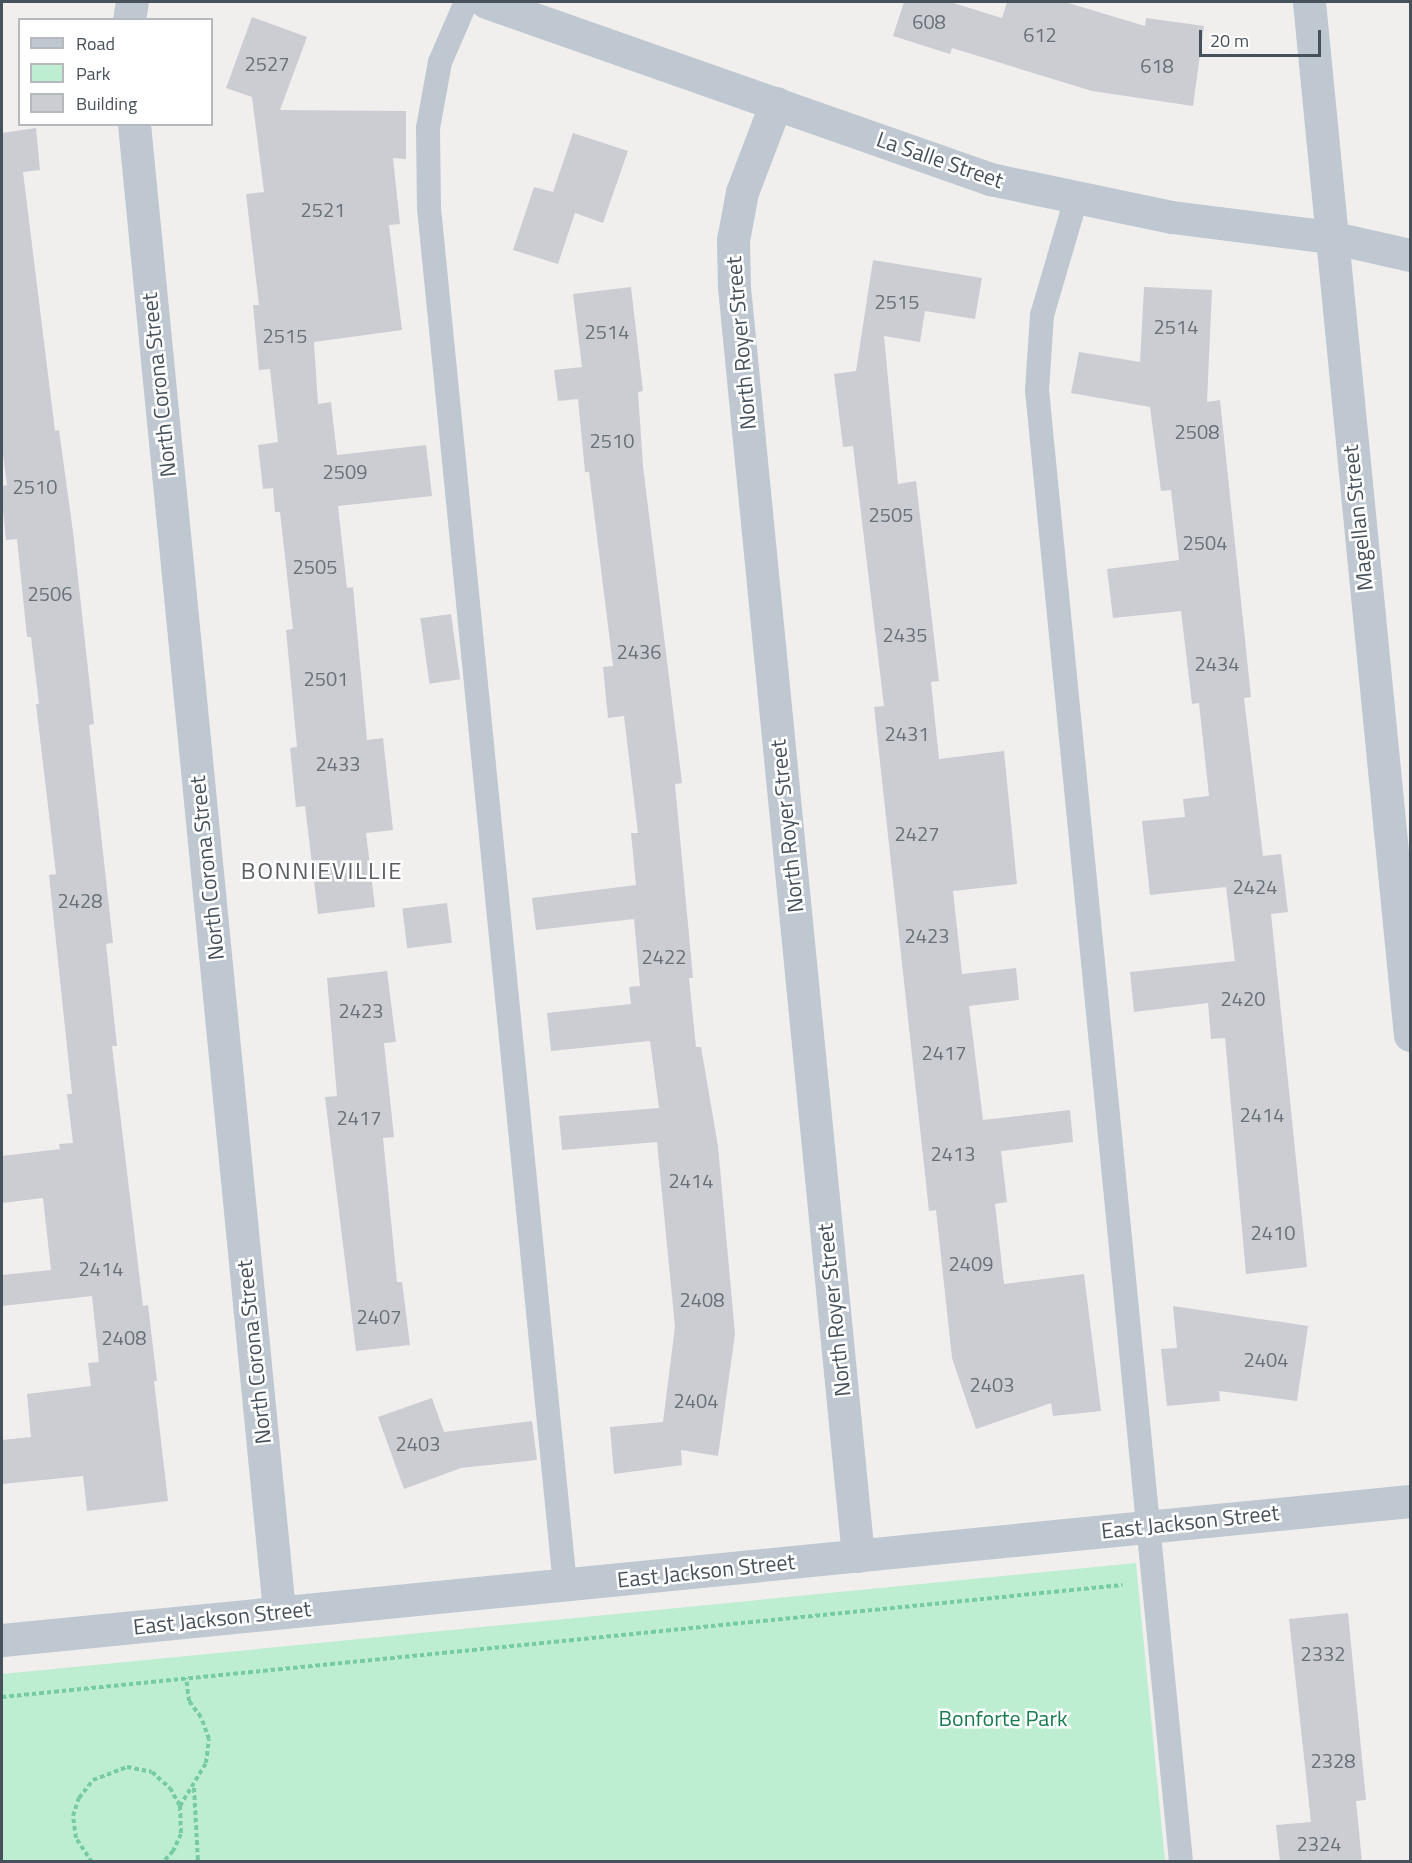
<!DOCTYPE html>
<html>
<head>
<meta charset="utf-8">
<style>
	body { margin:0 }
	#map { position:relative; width:1412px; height:1863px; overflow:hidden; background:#f1eeee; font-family:"Titillium Web",sans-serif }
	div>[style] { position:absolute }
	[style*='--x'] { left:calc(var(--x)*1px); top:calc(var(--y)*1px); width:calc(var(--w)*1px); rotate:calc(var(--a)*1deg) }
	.green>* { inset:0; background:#beeed2 }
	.building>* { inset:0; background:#cbcdd3; transform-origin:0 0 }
	.path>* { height:4px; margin-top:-2px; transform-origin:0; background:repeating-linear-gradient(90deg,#76cba5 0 4.5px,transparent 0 7.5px) }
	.lane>* { height:24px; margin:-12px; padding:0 12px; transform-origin:12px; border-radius:12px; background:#bfc8d0 }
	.street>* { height:33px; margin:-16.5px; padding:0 16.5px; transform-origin:16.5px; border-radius:16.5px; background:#bfc8d0 }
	span { translate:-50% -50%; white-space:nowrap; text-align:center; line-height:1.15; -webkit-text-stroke:5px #fff; paint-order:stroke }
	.number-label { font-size:20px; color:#687079 }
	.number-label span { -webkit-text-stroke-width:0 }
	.street-label { font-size:22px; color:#47515b }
	.park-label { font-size:22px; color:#197b4f }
	.neighbourhood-label { font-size:24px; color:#5b5e63; letter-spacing:1.5px }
	.frame { position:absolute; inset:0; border:3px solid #47515b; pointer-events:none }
	.legend { position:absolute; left:18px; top:18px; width:195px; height:108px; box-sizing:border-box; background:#fff; border:2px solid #b5b9bd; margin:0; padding:8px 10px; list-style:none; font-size:18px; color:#47515b }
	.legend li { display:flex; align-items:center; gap:12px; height:30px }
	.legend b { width:30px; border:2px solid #b5b9bd }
	.scale { position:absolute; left:1199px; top:30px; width:122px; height:27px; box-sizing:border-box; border:3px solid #47515b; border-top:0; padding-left:8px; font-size:18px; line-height:21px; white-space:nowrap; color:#47515b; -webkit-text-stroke:4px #fff; paint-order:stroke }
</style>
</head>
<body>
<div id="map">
	<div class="green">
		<i style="clip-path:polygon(1136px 1563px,1165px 1861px,2px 1861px,2px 1674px)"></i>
	</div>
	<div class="building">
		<i style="clip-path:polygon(904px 2px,950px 2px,1002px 18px,1007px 2px,1065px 2px,1145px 26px,1146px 18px,1204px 26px,1193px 106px,1092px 91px,952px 48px,950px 54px,893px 36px)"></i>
		<i style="clip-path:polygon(252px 17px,307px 37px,280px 110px,406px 111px,406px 159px,393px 158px,400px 224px,389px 225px,402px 330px,314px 342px,318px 404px,331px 402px,337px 455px,426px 445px,432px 496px,338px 506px,347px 588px,353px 587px,367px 740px,383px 738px,393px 830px,366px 833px,375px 907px,318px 914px,305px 806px,296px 807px,290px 748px,297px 747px,286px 630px,293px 629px,280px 512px,275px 512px,273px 488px,263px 489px,258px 445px,278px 442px,270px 369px,259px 370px,253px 305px,259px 305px,246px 194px,264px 192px,252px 97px,226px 88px)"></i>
		<i style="clip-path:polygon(36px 128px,40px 170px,23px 172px,55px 431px,59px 430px,73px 532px,94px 724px,89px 725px,113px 943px,106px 944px,117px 1046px,112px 1046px,143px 1306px,148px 1305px,157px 1381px,154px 1381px,168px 1501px,87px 1511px,83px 1476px,2px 1484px,2px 1440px,31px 1437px,27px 1394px,91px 1386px,88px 1363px,99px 1362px,92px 1296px,2px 1306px,2px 1275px,51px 1270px,43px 1198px,2px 1203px,2px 1156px,60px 1149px,59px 1144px,73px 1143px,67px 1094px,72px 1094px,49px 875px,56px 874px,36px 704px,39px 704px,31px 637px,27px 637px,17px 539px,6px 540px,2px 501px,2px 486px,7px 485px,2px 447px,2px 133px)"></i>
		<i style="clip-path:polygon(573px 133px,628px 151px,603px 223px,575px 213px,558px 264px,513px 250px,534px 187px,553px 192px)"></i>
		<i style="clip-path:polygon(873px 260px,982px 278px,975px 319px,925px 311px,920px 342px,884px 336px,898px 484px,916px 481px,939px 681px,931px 682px,939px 759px,1004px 751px,1017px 884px,953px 891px,962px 974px,1016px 968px,1019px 1000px,969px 1006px,983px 1120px,1070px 1110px,1073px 1142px,1001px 1151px,1007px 1202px,995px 1204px,1004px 1284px,1084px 1274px,1101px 1411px,1053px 1416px,1051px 1403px,976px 1429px,952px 1358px,936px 1210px,929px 1211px,874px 707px,884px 706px,853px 446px,843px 447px,834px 374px,856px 371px)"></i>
		<i style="clip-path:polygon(631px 287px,643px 391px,638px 392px,643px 466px,682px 783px,675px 784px,693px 978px,689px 978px,696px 1047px,701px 1047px,718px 1146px,735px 1334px,718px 1456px,681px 1450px,682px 1465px,614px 1474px,610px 1427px,663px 1422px,675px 1327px,657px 1142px,562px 1150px,559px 1116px,659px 1108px,650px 1041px,551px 1051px,547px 1013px,631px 1004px,629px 987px,640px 986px,634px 919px,536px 930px,532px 898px,636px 885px,631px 833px,638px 833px,624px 716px,608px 718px,603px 667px,613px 666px,589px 472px,585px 472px,578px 399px,558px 401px,554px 370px,582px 367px,573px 294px)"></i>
		<i style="clip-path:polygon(1144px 287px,1212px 290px,1207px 402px,1220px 400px,1251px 697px,1244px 698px,1263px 856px,1281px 854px,1288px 912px,1271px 914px,1307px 1267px,1246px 1274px,1225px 1038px,1211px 1039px,1208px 1003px,1134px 1012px,1130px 972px,1235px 961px,1226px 887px,1150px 895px,1142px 821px,1185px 817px,1183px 799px,1209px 796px,1199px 703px,1192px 704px,1181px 611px,1113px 618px,1107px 569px,1179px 560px,1171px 490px,1161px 491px,1150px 407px,1071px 393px,1079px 352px,1140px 362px)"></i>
		<i style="left:451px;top:614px;width:66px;height:31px;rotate:82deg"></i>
		<i style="left:447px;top:903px;width:40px;height:45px;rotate:83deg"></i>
		<i style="clip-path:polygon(387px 971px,396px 1042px,384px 1043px,394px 1137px,383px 1138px,397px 1282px,402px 1282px,410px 1345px,356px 1351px,325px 1097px,337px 1096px,327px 978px)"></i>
		<i style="clip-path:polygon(1173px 1306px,1308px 1326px,1297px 1401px,1219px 1391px,1220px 1401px,1167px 1406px,1161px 1349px,1177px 1348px)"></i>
		<i style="clip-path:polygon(432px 1398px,444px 1432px,532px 1421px,537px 1460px,461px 1468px,404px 1489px,378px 1417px)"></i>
		<i style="clip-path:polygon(1348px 1613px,1366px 1800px,1356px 1801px,1362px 1862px,1280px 1862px,1276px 1825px,1311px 1822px,1289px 1619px)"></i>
	</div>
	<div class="path">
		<i style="--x:2;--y:1697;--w:1126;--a:-5.71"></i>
		<i style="--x:194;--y:1788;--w:74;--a:86.9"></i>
		<i style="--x:180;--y:1806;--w:50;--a:-58.8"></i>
		<i style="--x:206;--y:1763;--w:24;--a:-83"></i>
		<i style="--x:209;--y:1739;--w:23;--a:-110"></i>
		<i style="--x:201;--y:1717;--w:20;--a:-127"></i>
		<i style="--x:189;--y:1701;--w:23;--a:-97"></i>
		<i style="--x:92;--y:1862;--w:29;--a:-124"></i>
		<i style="--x:76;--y:1838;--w:22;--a:-98"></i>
		<i style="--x:73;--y:1816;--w:19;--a:-72"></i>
		<i style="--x:79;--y:1798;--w:23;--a:-52"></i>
		<i style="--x:93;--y:1780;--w:36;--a:-21"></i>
		<i style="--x:127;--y:1767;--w:25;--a:11"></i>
		<i style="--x:152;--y:1772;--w:24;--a:42"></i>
		<i style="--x:170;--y:1788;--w:21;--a:61"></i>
		<i style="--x:180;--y:1806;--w:28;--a:88"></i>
		<i style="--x:181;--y:1834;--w:19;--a:115"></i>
		<i style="--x:173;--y:1851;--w:15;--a:132"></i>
	</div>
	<div class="lane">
		<i style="--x:466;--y:2;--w:65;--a:113.4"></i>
		<i style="--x:440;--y:62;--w:67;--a:100.3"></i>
		<i style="--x:428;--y:128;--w:80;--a:89.3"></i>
		<i style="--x:429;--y:208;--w:1384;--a:84.36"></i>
		<i style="--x:1076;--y:199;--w:121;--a:106.3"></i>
		<i style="--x:1042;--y:315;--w:75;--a:93.8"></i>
		<i style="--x:1037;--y:390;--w:1479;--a:84.41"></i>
	</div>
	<div class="street">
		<i style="--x:486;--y:2;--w:534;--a:19.35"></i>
		<i style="--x:990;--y:179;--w:186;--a:11.8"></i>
		<i style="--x:1172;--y:217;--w:159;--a:7.2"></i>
		<i style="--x:1330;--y:237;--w:82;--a:12.7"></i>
		<i style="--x:1309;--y:2;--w:1038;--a:84.42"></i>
		<i style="--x:129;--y:20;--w:18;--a:-81"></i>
		<i style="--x:776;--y:103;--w:95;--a:110.9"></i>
		<i style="--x:742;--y:192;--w:49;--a:100.6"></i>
		<i style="--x:733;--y:240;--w:47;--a:88.8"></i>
		<i style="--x:734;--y:287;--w:1275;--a:84.42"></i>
		<i style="--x:134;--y:124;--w:1495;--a:84.43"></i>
		<i style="--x:2;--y:1640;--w:1415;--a:-5.64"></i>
	</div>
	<div class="number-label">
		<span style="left:929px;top:21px">608</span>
		<span style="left:1040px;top:34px">612</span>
		<span style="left:267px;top:63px">2527</span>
		<span style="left:1157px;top:65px">618</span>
		<span style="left:323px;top:209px">2521</span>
		<span style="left:897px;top:301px">2515</span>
		<span style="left:1176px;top:326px">2514</span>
		<span style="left:607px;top:331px">2514</span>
		<span style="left:285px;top:335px">2515</span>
		<span style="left:1197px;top:431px">2508</span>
		<span style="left:612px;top:440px">2510</span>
		<span style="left:345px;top:471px">2509</span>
		<span style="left:35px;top:486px">2510</span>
		<span style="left:891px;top:514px">2505</span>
		<span style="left:1205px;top:542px">2504</span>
		<span style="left:315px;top:566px">2505</span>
		<span style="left:50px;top:593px">2506</span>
		<span style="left:905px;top:634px">2435</span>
		<span style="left:639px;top:651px">2436</span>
		<span style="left:1217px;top:663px">2434</span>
		<span style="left:326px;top:678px">2501</span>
		<span style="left:907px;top:733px">2431</span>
		<span style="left:338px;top:763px">2433</span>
		<span style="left:917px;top:833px">2427</span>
		<span style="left:1255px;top:886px">2424</span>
		<span style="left:80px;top:900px">2428</span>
		<span style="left:927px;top:935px">2423</span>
		<span style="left:664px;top:956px">2422</span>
		<span style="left:1243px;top:998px">2420</span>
		<span style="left:361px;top:1010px">2423</span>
		<span style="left:944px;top:1052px">2417</span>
		<span style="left:1262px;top:1114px">2414</span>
		<span style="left:359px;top:1117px">2417</span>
		<span style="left:953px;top:1153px">2413</span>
		<span style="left:691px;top:1180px">2414</span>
		<span style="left:1273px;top:1232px">2410</span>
		<span style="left:971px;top:1263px">2409</span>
		<span style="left:101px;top:1268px">2414</span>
		<span style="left:702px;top:1299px">2408</span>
		<span style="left:379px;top:1316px">2407</span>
		<span style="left:124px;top:1337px">2408</span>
		<span style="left:1266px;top:1359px">2404</span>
		<span style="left:992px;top:1384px">2403</span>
		<span style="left:696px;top:1400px">2404</span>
		<span style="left:418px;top:1443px">2403</span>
		<span style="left:1323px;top:1653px">2332</span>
		<span style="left:1333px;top:1760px">2328</span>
		<span style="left:1319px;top:1843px">2324</span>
	</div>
	<div class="street-label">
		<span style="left:940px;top:160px;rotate:19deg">La Salle Street</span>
		<span style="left:741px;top:343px;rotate:-95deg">North Royer Street</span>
		<span style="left:159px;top:385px;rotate:-96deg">North Corona Street</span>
		<span style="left:1358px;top:518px;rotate:-96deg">Magellan Street</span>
		<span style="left:787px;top:826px;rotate:-96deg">North Royer Street</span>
		<span style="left:207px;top:868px;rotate:-96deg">North Corona Street</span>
		<span style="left:834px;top:1310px;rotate:-96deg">North Royer Street</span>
		<span style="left:254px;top:1352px;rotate:-96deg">North Corona Street</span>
		<span style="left:1190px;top:1522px;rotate:-6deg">East Jackson Street</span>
		<span style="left:706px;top:1571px;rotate:-6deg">East Jackson Street</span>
		<span style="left:222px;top:1618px;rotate:-6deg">East Jackson Street</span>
	</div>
	<div class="park-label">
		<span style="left:1003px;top:1719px">Bonforte Park</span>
	</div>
	<div class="neighbourhood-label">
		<span style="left:322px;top:871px">BONNIEVILLIE</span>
	</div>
	<div class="frame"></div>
	<ul class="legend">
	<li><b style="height:8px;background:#bfc8d0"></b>Road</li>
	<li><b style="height:16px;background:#beeed2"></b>Park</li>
	<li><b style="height:16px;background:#cbcdd3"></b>Building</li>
	</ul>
	<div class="scale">20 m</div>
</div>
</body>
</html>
